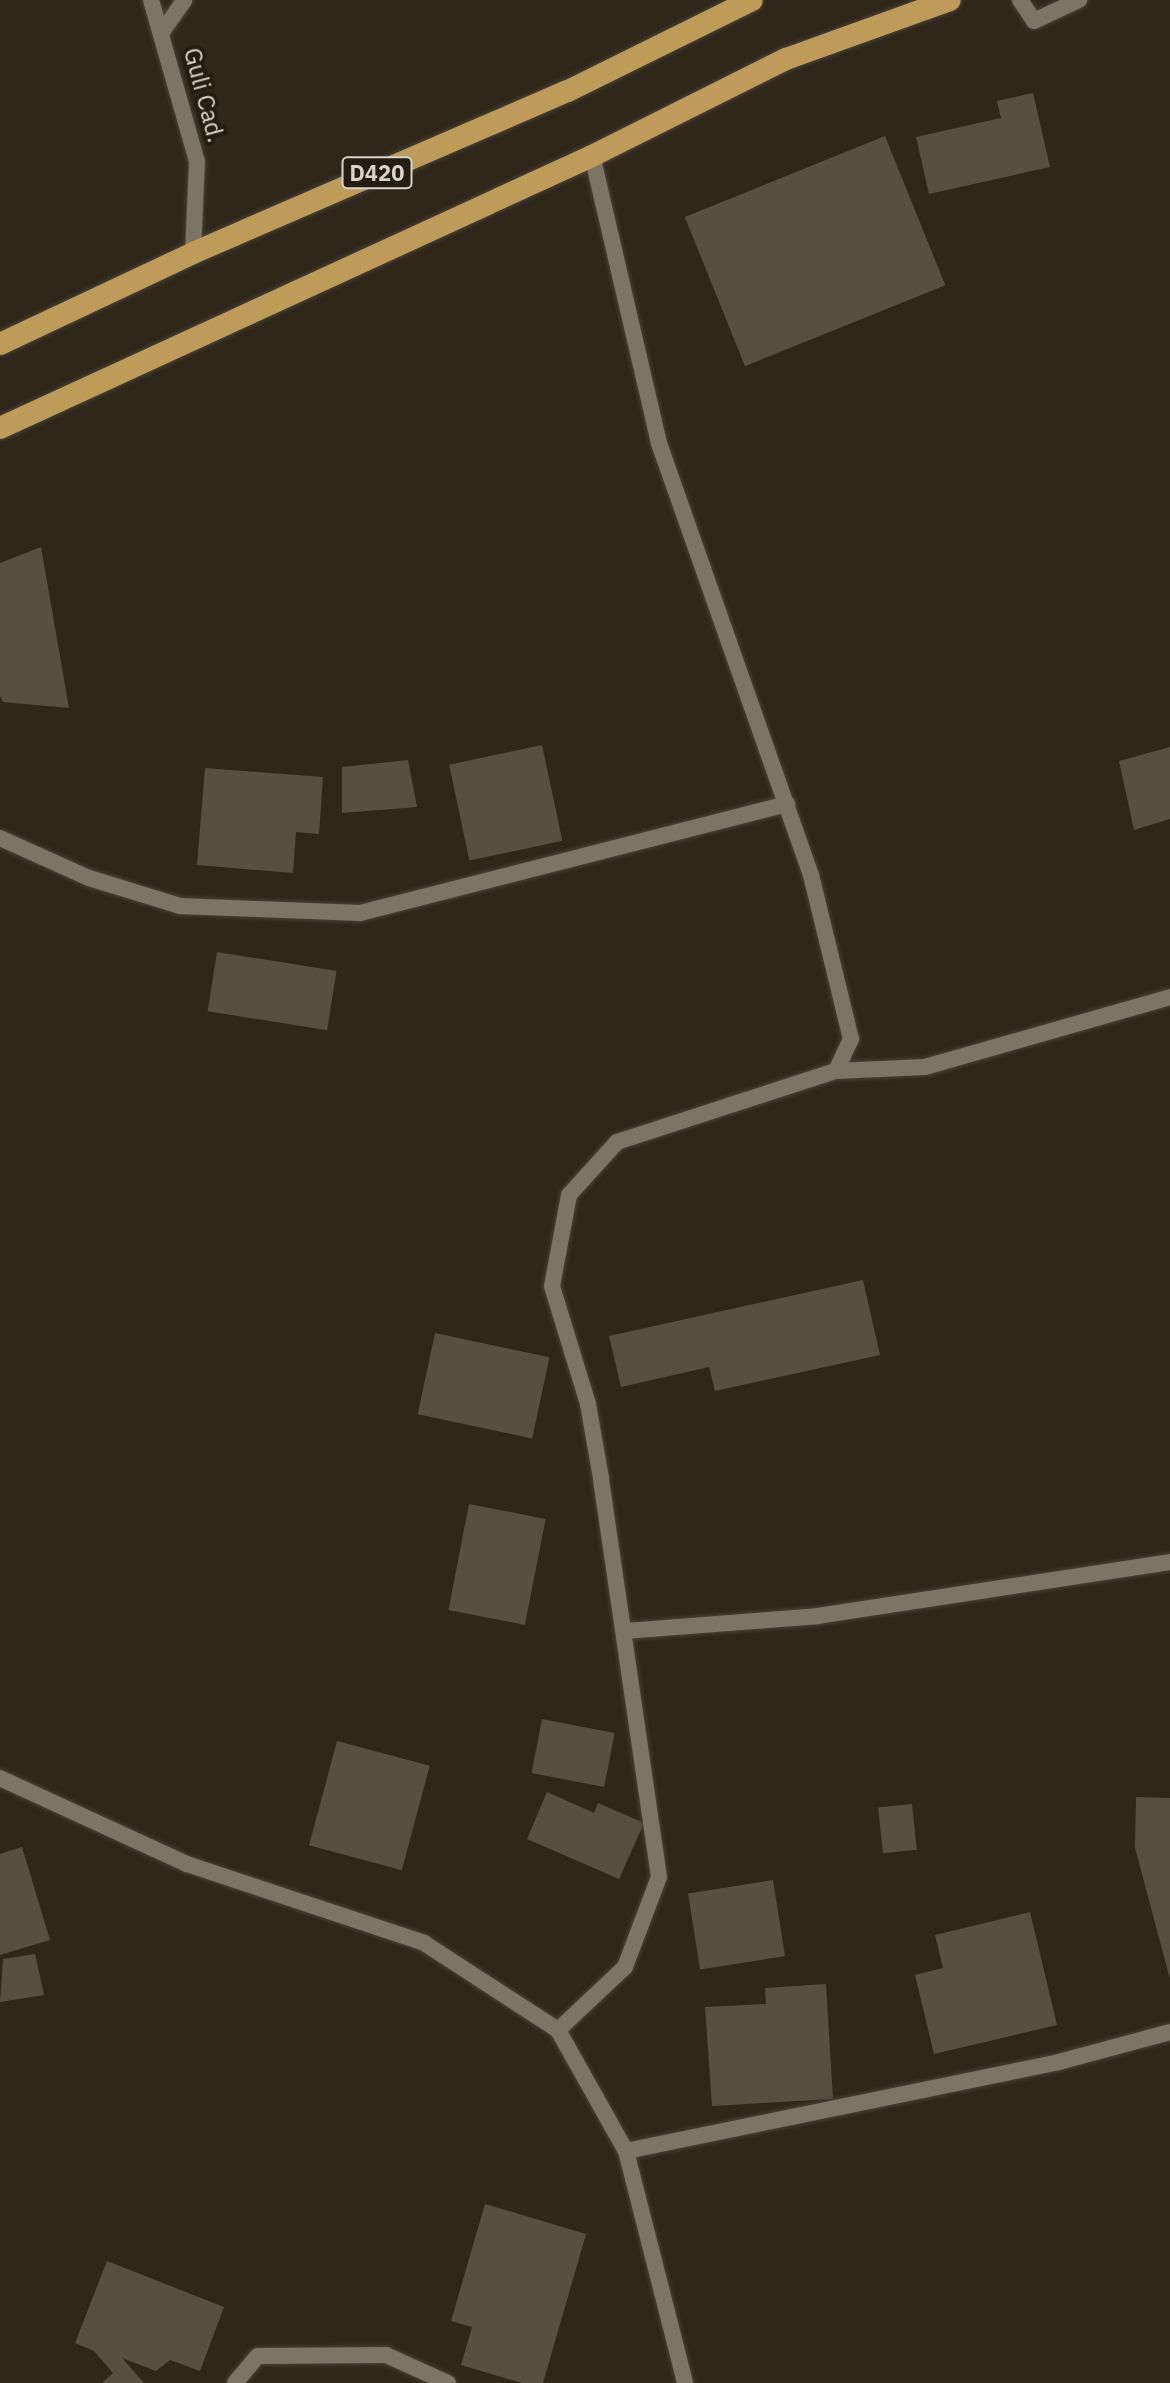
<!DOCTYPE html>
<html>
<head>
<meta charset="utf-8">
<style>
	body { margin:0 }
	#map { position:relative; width:1170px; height:2383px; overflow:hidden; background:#2e271a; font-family:"IBM Plex Sans",sans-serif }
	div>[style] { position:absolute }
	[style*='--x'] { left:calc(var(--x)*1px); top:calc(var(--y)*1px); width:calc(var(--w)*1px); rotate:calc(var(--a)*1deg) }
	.building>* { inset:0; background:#575042; transform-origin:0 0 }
	.roads { filter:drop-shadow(0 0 2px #484338) drop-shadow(0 0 2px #484338) }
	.minor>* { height:16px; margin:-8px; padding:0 8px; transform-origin:8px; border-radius:8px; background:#7c7465 }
	.trunk>* { height:22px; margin:-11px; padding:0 11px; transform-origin:11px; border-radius:11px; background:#be9b58 }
	span { translate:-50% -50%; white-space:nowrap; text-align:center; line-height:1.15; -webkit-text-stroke:8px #241d11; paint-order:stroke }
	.shield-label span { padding:2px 6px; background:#241d11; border:2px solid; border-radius:6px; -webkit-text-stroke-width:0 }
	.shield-label { font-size:22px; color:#d8d3cb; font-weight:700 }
	.street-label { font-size:24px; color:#d8d3cb }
</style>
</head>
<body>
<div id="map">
	<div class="building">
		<i style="clip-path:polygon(1033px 93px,1050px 167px,929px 194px,916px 137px,1001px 118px,997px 101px)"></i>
		<i style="left:885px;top:136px;width:161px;height:216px;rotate:68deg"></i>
		<i style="clip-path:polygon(41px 547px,69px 708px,3px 702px,0 696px,0 563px)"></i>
		<i style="left:542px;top:745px;width:98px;height:95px;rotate:78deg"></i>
		<i style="clip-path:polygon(1170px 747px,1170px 819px,1134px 830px,1119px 761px)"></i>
		<i style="clip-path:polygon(408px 760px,417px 807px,342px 813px,342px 767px)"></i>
		<i style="clip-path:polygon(205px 768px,323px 777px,319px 834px,296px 832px,293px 873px,197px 865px)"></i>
		<i style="left:217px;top:952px;width:121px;height:60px;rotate:9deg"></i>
		<i style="clip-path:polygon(863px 1280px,880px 1355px,715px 1391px,709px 1367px,621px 1387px,609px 1336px)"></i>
		<i style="left:435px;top:1333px;width:117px;height:83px;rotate:12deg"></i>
		<i style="left:469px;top:1504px;width:78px;height:108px;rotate:11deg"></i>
		<i style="left:542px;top:1719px;width:74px;height:55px;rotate:11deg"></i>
		<i style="left:337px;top:1741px;width:96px;height:108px;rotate:15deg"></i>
		<i style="clip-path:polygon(547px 1792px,594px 1813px,598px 1803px,644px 1823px,619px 1879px,527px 1839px)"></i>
		<i style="clip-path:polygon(1136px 1797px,1170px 1798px,1170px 1979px,1135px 1848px)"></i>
		<i style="left:912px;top:1804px;width:46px;height:34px;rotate:84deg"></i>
		<i style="clip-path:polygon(22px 1847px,50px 1940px,0 1955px,0 1854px)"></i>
		<i style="left:773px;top:1880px;width:77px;height:86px;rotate:81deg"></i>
		<i style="clip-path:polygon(1030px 1912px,1057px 2025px,934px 2054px,915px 1975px,943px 1968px,935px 1935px)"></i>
		<i style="clip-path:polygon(35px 1954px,44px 1995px,0 2002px,3px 1959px)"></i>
		<i style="clip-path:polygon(826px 1984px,833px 2099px,712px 2106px,705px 2007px,766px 2004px,765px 1988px)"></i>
		<i style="clip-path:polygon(485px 2204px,586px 2234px,543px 2383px,522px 2383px,461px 2365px,472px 2327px,451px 2321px)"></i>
		<i style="clip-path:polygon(107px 2261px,224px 2307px,200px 2371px,170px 2360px,156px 2371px,122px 2358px,144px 2383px,102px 2383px,113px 2373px,94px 2351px,75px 2343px)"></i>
	</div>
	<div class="roads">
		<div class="minor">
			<i style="--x:151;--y:0;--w:167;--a:74.1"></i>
			<i style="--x:197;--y:161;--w:92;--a:92.5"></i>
			<i style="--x:1020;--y:0;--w:25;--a:56"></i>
			<i style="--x:1034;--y:21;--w:50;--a:-25"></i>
			<i style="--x:162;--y:32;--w:39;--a:-55"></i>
			<i style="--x:0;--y:838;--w:98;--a:24.2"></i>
			<i style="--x:89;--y:878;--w:95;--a:17.1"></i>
			<i style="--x:180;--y:906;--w:180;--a:2.2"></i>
			<i style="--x:360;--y:913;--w:441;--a:-14.3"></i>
			<i style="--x:836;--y:1071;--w:89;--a:-2.6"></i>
			<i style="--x:925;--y:1067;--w:255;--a:-15.9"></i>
			<i style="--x:625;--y:1631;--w:194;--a:-4.4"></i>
			<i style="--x:818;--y:1616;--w:356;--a:-8.7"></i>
			<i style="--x:0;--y:1778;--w:206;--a:24.7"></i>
			<i style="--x:187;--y:1864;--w:250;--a:18.4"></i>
			<i style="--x:424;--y:1943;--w:160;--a:33"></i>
			<i style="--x:558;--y:2030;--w:139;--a:60.7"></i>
			<i style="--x:626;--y:2151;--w:239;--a:75.7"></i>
			<i style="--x:558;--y:2030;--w:92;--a:-43.2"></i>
			<i style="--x:625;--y:1967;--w:96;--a:-69.3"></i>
			<i style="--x:659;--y:1877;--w:403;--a:-98.3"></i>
			<i style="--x:601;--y:1478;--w:75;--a:-100"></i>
			<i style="--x:588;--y:1404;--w:123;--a:-107"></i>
			<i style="--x:552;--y:1286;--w:93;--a:-79.4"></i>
			<i style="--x:569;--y:1195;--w:72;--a:-47.8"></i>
			<i style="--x:617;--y:1142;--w:230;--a:-18"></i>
			<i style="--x:836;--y:1071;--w:35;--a:-65"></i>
			<i style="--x:851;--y:1039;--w:169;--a:-103.7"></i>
			<i style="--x:811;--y:875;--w:458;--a:-109.4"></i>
			<i style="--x:659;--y:443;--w:295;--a:-103.1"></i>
			<i style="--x:626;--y:2151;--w:442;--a:-11.6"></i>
			<i style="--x:1059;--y:2062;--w:115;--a:-15.1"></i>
			<i style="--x:235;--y:2383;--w:35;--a:-50"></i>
			<i style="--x:258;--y:2356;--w:128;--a:-0.4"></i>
			<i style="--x:386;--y:2355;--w:68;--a:24.3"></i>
		</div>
		<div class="trunk">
			<i style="--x:0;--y:344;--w:213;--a:-25.2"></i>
			<i style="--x:193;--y:253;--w:408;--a:-23.4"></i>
			<i style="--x:568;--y:91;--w:205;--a:-26.3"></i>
			<i style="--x:0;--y:428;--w:651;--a:-24.68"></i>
			<i style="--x:592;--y:156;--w:217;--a:-26.6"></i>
			<i style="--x:786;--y:59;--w:174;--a:-19.8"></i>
		</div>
	</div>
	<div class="shield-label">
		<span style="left:377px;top:173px">D420</span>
	</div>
	<div class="street-label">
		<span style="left:204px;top:95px;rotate:75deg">Guli Cad.</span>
	</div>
</div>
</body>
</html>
